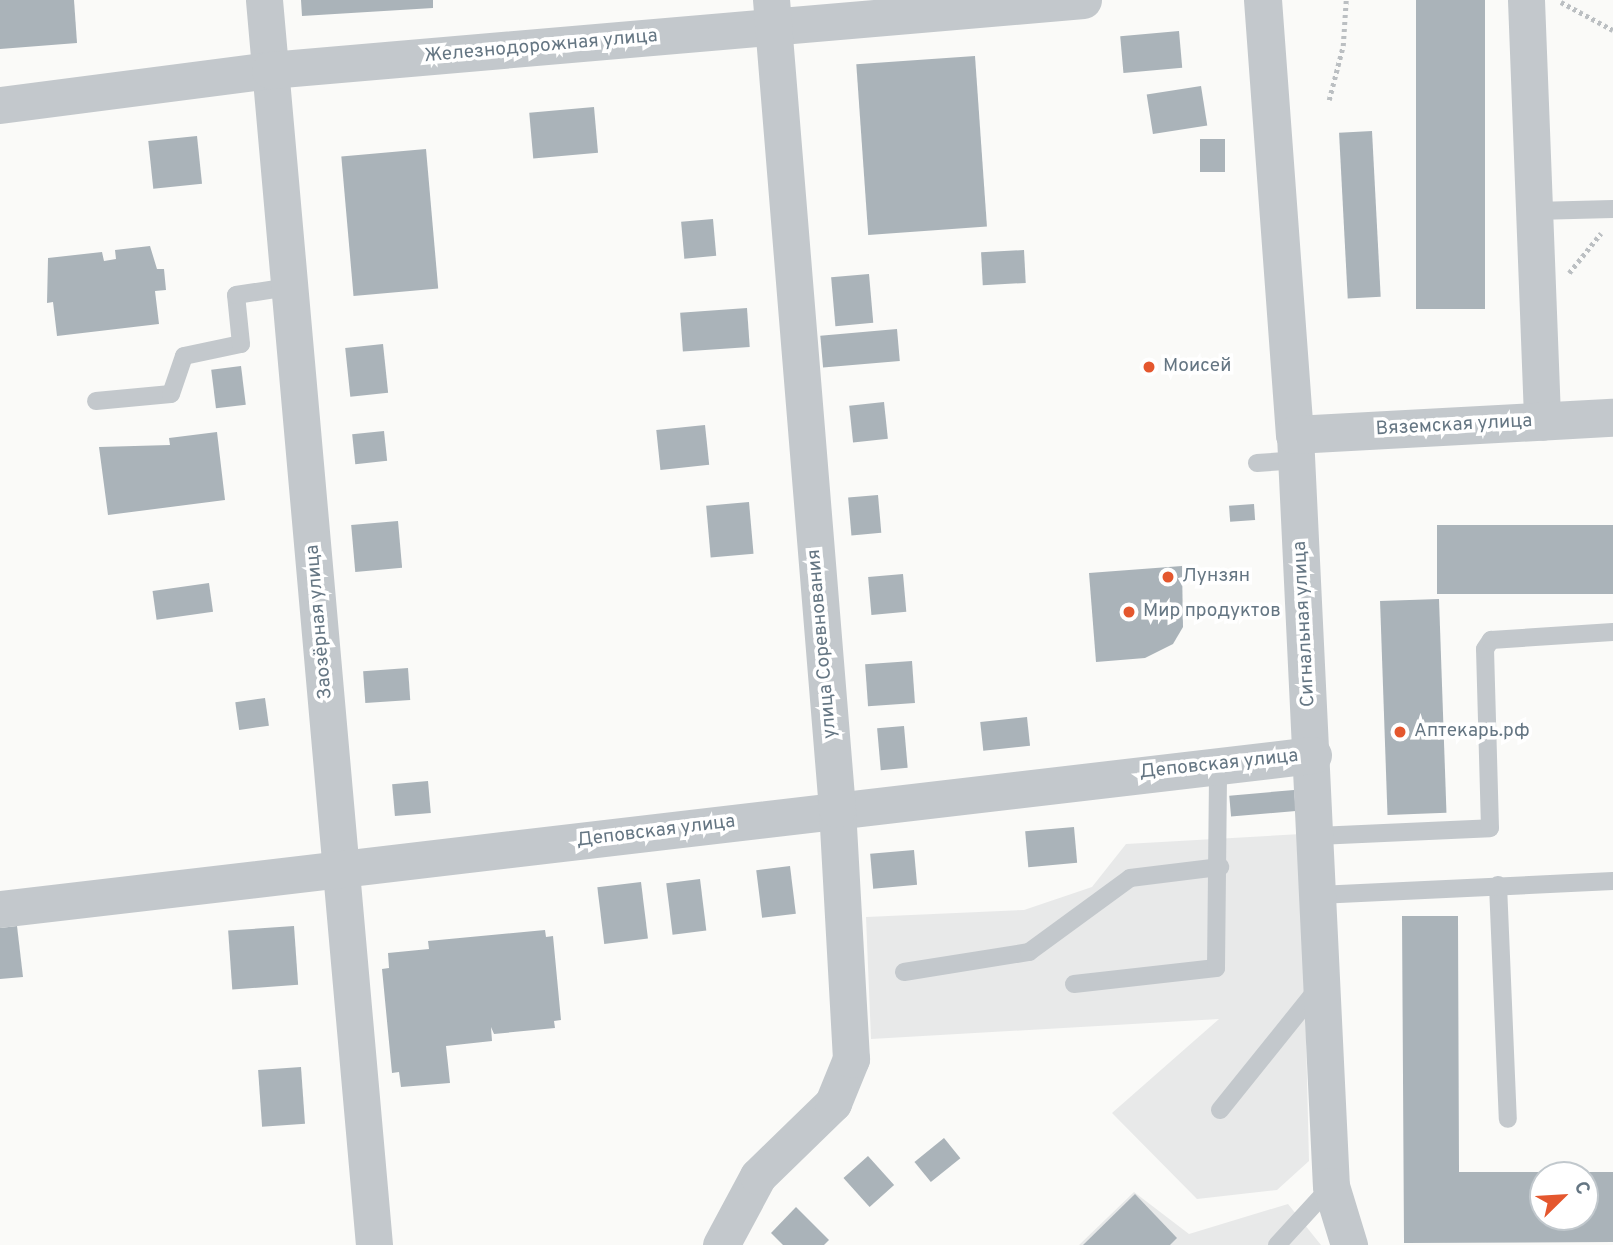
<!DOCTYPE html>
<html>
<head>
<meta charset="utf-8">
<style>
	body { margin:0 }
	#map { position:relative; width:1613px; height:1245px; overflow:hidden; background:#fafaf8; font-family:Overpass,sans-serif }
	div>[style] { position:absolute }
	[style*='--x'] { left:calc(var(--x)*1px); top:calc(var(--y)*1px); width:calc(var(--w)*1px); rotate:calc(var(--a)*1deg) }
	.built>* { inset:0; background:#e8e9e9 }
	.building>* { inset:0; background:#aab3b9; transform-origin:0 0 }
	.path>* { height:4.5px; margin-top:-2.25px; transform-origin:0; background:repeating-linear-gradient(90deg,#bbbfc2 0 3.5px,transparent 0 7px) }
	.service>* { height:18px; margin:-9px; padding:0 9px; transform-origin:9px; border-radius:9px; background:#c3c8cc }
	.minor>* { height:37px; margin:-18.5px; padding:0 18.5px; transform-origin:18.5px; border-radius:18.5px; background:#c3c8cc }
	.tertiary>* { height:38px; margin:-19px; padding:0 19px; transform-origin:19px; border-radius:19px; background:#c3c8cc }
	.dots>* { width:19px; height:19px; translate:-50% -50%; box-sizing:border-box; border:4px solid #fff; border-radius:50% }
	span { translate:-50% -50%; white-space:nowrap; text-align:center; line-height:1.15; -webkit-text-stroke:7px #fff; paint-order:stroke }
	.street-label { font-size:19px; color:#657683 }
	.poi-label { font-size:19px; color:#657683 }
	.left { translate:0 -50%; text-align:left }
	.north { position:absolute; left:1529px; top:1161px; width:70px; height:70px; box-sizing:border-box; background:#fff; border:2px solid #c1c8cd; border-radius:50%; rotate:66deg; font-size:19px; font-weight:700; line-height:28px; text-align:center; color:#657683 }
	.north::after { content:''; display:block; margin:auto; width:24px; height:32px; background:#e4572e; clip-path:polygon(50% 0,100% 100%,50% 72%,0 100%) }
</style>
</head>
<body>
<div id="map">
	<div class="built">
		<i style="clip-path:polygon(1301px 834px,1309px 1161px,1277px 1190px,1197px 1199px,1112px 1113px,1219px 1019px,871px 1039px,866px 917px,1024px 910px,1092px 887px,1126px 844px)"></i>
		<i style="clip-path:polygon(1134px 1192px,1189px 1234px,1288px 1204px,1321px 1245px,1079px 1245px)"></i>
	</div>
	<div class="building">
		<i style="clip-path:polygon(0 0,74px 0,77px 43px,0 49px)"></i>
		<i style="clip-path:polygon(301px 0,433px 0,433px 8px,302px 16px)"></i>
		<i style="left:1416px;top:0;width:69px;height:309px"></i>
		<i style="left:1179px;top:31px;width:37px;height:59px;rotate:85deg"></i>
		<i style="left:975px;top:56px;width:171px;height:119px;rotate:86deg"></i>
		<i style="left:1201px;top:86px;width:40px;height:55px;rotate:81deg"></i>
		<i style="left:594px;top:107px;width:46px;height:65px;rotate:85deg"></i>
		<i style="left:1372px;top:131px;width:166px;height:33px;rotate:87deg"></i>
		<i style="left:197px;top:136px;width:48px;height:49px;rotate:84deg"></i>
		<i style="left:1200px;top:139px;width:25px;height:33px"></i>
		<i style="left:426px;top:149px;width:140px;height:85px;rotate:85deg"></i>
		<i style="left:713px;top:219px;width:37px;height:32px;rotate:85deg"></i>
		<i style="clip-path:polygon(150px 246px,157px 269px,164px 269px,166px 290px,155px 291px,159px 324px,57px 336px,53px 302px,47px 303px,48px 258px,102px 252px,104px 261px,116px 259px,115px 250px)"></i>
		<i style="left:1024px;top:250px;width:33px;height:43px;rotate:87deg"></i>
		<i style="left:869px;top:274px;width:49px;height:38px;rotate:85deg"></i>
		<i style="left:747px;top:308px;width:39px;height:67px;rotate:86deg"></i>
		<i style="left:897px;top:329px;width:32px;height:77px;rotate:85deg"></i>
		<i style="left:383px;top:344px;width:49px;height:38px;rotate:84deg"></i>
		<i style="left:241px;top:366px;width:39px;height:30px;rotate:83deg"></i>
		<i style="left:884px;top:402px;width:37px;height:35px;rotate:84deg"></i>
		<i style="left:705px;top:425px;width:40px;height:49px;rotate:84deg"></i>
		<i style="left:384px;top:431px;width:30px;height:32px;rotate:84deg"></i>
		<i style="clip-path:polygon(217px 432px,225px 500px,108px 515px,99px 447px,170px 445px,169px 438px)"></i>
		<i style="left:878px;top:495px;width:38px;height:30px;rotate:85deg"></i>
		<i style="left:749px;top:502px;width:52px;height:43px;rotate:85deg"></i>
		<i style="left:1254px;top:504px;width:16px;height:25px;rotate:86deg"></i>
		<i style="left:398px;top:521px;width:47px;height:47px;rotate:85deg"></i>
		<i style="left:1613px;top:525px;width:69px;height:176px;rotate:90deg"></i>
		<i style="clip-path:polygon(1182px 566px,1183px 627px,1173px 644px,1145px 658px,1096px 662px,1089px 573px)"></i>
		<i style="left:903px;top:574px;width:38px;height:35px;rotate:85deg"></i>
		<i style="left:209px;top:583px;width:29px;height:57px;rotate:82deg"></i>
		<i style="left:1439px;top:599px;width:214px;height:59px;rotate:88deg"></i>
		<i style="left:912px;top:661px;width:42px;height:47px;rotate:86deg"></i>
		<i style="left:408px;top:668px;width:32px;height:45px;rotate:86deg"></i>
		<i style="left:265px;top:698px;width:28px;height:30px;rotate:82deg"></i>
		<i style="left:1027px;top:717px;width:29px;height:47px;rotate:84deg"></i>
		<i style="left:904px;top:726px;width:42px;height:27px;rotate:85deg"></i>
		<i style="left:428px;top:781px;width:32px;height:36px;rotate:85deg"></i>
		<i style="left:1294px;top:790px;width:21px;height:65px;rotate:85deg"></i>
		<i style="left:1074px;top:827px;width:36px;height:49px;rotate:85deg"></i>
		<i style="left:914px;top:850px;width:35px;height:44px;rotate:85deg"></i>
		<i style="left:790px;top:866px;width:48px;height:34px;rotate:83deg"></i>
		<i style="left:700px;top:879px;width:52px;height:34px;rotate:83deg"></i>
		<i style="left:641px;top:882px;width:57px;height:44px;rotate:83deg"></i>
		<i style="clip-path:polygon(evenodd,1402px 916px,1458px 916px,1459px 1172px,1613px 1172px,1613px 1242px,1404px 1243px,1402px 916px,1543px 1175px,1585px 1175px,1585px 1217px,1543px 1217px,1543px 1175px)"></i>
		<i style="clip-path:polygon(17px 926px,23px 977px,0 979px,0 928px)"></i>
		<i style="left:294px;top:926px;width:59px;height:66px;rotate:86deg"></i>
		<i style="clip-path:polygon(545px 930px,546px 937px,553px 936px,561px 1020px,554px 1021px,555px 1028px,494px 1034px,491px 1027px,492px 1041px,446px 1046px,450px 1083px,401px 1087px,399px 1072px,392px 1073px,382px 969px,389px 968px,388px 953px,429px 949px,428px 941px)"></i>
		<i style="left:301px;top:1067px;width:57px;height:43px;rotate:86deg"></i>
		<i style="left:944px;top:1138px;width:26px;height:38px;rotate:51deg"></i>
		<i style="left:868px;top:1156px;width:39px;height:33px;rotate:48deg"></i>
		<i style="clip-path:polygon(1135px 1194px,1177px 1238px,1170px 1245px,1083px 1245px)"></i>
		<i style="clip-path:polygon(796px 1207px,829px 1240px,824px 1245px,783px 1245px,771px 1233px)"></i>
	</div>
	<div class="path">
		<i style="--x:1561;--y:2;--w:59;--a:28.3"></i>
		<i style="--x:1329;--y:100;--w:56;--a:-75.5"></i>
		<i style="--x:1343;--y:46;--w:46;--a:-86.3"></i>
		<i style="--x:1569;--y:273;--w:51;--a:-51.3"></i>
	</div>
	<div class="service">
		<i style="--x:1534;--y:211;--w:79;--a:-1.5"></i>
		<i style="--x:96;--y:401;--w:75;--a:-5.3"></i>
		<i style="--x:171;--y:394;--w:40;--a:-71.1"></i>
		<i style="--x:184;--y:356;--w:58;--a:-11.9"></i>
		<i style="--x:241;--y:344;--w:49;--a:-95.8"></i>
		<i style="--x:236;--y:295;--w:54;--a:-8.6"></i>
		<i style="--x:1257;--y:463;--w:39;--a:-4"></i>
		<i style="--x:1317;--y:836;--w:173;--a:-2.6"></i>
		<i style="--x:1490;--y:828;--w:179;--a:-91.6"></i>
		<i style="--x:1485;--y:649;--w:11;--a:-56"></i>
		<i style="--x:1491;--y:640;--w:122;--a:-3.8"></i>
		<i style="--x:1498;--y:885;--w:234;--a:87.6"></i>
		<i style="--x:1318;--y:895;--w:295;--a:-2.7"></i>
		<i style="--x:904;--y:972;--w:127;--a:-9.1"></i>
		<i style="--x:1029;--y:952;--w:125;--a:-36.2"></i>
		<i style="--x:1130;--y:878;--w:91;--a:-7"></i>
		<i style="--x:1074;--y:984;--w:143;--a:-6.4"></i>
		<i style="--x:1216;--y:968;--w:203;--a:-89.4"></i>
		<i style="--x:1220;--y:1110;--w:156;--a:-51.2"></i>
		<i style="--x:1277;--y:1245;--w:80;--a:-47.5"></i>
	</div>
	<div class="minor">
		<i style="--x:264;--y:0;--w:1250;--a:84.95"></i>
		<i style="--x:1526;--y:0;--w:422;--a:87.8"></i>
		<i style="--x:0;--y:105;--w:272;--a:-7.4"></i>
		<i style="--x:270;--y:70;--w:816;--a:-4.92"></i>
		<i style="--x:1295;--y:435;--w:752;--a:87.26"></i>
		<i style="--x:1331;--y:1186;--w:62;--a:73"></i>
		<i style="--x:0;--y:909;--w:1322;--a:-6.69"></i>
		<i style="--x:721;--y:1245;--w:78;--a:-61.8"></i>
		<i style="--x:758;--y:1176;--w:105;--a:-44.2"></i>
		<i style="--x:833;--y:1103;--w:48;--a:-67.8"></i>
		<i style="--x:851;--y:1059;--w:250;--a:-93.2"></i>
		<i style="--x:837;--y:809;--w:812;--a:-94.66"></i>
	</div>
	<div class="tertiary">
		<i style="--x:1263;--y:0;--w:436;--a:85.8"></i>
		<i style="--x:1295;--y:435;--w:318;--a:-3.1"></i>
	</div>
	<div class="dots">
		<i style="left:1149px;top:367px;background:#e4572e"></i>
		<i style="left:1168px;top:577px;background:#e4572e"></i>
		<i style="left:1129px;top:612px;background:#e4572e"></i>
		<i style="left:1400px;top:732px;background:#e4572e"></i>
	</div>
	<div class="street-label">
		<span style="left:541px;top:47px;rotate:-5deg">Железнодорожная улица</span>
		<span style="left:1454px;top:426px;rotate:-3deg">Вяземская улица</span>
		<span style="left:320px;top:622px;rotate:-95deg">Заозёрная улица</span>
		<span style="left:1305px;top:624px;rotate:-93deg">Сигнальная улица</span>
		<span style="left:823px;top:644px;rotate:-95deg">улица Соревнования</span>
		<span style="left:1219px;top:765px;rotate:-6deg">Деповская улица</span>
		<span style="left:656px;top:832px;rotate:-7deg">Деповская улица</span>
	</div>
	<div class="poi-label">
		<span class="left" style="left:1163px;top:367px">Моисей</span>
		<span class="left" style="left:1182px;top:577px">Лунзян</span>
		<span class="left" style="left:1143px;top:612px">Мир продуктов</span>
		<span class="left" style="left:1414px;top:732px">Аптекарь.рф</span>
	</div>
	<div class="north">С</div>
</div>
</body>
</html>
